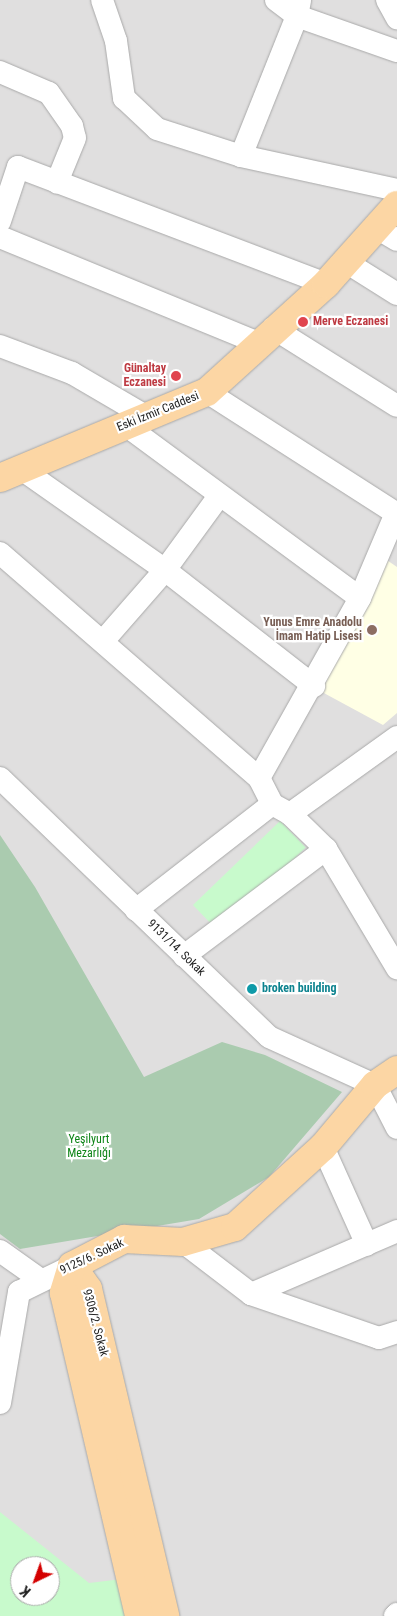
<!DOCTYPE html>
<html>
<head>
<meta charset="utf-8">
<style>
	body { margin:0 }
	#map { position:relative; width:397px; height:1616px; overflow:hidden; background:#f2efe9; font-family:"Roboto Condensed",sans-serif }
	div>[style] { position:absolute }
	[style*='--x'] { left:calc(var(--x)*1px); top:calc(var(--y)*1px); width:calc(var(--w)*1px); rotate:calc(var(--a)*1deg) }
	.residential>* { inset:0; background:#e0dfdf }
	.education>* { inset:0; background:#ffffe5 }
	.cemetery>* { inset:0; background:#aacbaf }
	.park>* { inset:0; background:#c8facc; transform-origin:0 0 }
	.roads { filter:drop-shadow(0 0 1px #a9a9a9) drop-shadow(0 0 1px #a9a9a9) }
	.minor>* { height:22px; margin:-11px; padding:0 11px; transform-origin:11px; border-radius:11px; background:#fff }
	.major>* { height:28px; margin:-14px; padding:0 14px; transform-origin:14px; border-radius:14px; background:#fcd6a4 }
	.dots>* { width:14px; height:14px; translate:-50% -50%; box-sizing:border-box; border:2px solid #fff; border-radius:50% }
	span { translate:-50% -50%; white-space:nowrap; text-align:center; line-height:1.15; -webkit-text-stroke:4.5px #fff; paint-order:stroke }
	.health-label { font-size:12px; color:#be3a42; font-weight:700 }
	.left { translate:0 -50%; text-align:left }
	.right { translate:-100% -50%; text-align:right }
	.street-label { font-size:12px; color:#222 }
	.education-label { font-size:12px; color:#785e54; font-weight:700 }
	.culture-label { font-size:12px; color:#0d838f; font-weight:700 }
	.park-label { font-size:12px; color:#0c8416 }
	.north { position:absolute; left:10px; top:1556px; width:50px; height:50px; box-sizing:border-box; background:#fff; border:1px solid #a7a7a7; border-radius:50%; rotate:222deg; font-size:14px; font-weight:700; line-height:20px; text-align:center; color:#222 }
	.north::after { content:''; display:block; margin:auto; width:18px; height:22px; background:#d40000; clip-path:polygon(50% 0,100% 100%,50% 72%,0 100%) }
</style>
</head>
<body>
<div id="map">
	<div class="residential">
		<i style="clip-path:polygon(evenodd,0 0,397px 0,397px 1616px,0 1616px,0 0,20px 1566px,50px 1566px,50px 1596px,20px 1596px,20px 1566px)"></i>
	</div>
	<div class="education">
		<i style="clip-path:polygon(378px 554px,397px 567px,397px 713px,383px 725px,322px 692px)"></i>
	</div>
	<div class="cemetery">
		<i style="clip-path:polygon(0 835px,35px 887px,144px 1077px,222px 1042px,265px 1055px,342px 1092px,269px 1177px,199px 1219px,20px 1249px,0 1234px)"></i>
	</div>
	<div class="park">
		<i style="left:280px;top:821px;width:37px;height:121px;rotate:46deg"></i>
		<i style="clip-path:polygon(evenodd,0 1512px,89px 1583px,122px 1579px,131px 1616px,0 1616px,0 1512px,20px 1566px,50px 1566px,50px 1596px,20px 1596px,20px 1566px)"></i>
	</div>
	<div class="roads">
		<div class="minor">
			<i style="--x:102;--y:0;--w:43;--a:71.1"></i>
			<i style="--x:116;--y:41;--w:58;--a:82"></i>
			<i style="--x:124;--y:98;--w:45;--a:43.2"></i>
			<i style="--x:157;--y:129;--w:88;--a:17.8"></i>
			<i style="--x:241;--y:156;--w:160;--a:12.3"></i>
			<i style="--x:276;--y:0;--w:26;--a:37"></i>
			<i style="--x:297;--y:16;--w:16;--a:-79"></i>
			<i style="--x:387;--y:0;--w:21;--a:61"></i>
			<i style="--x:0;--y:72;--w:53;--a:23.2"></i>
			<i style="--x:49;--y:93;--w:40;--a:55.1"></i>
			<i style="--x:72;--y:126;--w:12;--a:76"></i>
			<i style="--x:75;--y:138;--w:48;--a:112.2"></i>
			<i style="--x:241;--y:156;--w:151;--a:-68.2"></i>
			<i style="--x:297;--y:16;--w:106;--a:19.3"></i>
			<i style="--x:0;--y:221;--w:57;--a:-71.6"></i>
			<i style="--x:18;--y:167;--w:329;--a:20.8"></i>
			<i style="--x:377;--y:228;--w:23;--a:31"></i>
			<i style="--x:0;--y:237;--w:279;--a:22.3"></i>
			<i style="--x:346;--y:262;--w:60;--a:32.1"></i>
			<i style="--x:273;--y:328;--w:146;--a:32.2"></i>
			<i style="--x:0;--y:346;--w:77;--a:20.6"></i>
			<i style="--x:72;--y:373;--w:87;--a:30.4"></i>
			<i style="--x:207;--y:392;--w:226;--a:32.7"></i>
			<i style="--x:124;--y:424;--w:293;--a:36.4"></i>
			<i style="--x:20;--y:468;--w:177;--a:35.1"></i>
			<i style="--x:165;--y:570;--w:189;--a:37.9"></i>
			<i style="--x:0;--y:553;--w:343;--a:41"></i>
			<i style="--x:259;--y:778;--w:206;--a:-60.7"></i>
			<i style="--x:360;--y:598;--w:92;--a:-67"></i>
			<i style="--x:104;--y:640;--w:93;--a:-48.9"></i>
			<i style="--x:165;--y:570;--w:92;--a:-53.9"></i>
			<i style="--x:0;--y:778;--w:373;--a:43.9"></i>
			<i style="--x:269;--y:1037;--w:116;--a:24.4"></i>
			<i style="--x:375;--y:1085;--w:48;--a:62.9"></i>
			<i style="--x:259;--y:778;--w:29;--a:63"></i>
			<i style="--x:272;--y:804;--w:21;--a:29"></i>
			<i style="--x:290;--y:814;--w:132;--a:-35.7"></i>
			<i style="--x:290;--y:814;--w:50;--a:44.2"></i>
			<i style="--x:326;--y:849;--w:139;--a:59.2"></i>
			<i style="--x:136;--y:910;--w:172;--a:-37.9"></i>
			<i style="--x:184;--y:956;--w:178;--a:-37"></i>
			<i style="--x:323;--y:1147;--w:107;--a:65.8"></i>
			<i style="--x:183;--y:1242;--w:86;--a:37.4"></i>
			<i style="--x:251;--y:1294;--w:135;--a:19"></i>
			<i style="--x:379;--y:1338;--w:19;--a:-18"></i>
			<i style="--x:0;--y:1251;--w:50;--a:35.3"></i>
			<i style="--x:251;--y:1294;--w:159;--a:-23.3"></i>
			<i style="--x:0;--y:1403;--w:113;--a:-80.3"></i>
			<i style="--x:19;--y:1292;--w:59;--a:-26.1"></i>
			<i style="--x:395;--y:1616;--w:3;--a:-45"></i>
		</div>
		<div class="major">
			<i style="--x:0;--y:478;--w:224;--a:-22.6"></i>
			<i style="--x:207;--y:392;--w:161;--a:-42.2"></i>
			<i style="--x:326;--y:284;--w:106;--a:-48.1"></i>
			<i style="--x:72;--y:1266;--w:59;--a:-27.4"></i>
			<i style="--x:124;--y:1239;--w:59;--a:2.9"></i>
			<i style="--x:183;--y:1242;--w:54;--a:-16.1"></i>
			<i style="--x:235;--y:1227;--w:119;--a:-42.3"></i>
			<i style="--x:323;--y:1147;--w:81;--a:-50"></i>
			<i style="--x:375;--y:1085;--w:27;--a:-34"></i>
			<i style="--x:72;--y:1266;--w:28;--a:55"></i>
			<i style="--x:88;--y:1289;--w:336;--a:76.7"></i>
			<i style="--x:72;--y:1266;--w:28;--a:107"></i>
			<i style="--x:64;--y:1293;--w:332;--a:76.9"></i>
		</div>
	</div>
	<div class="dots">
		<i style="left:303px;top:322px;background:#e0444e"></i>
		<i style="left:176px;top:376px;background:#e0444e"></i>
		<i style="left:372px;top:630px;background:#8d6e63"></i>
		<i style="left:252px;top:989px;background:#0f9aa8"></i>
	</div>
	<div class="health-label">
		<span class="left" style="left:313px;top:322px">Merve Eczanesi</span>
		<span class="right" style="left:166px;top:376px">Günaltay<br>Eczanesi</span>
	</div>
	<div class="street-label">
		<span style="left:158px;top:412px;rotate:-22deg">Eski İzmir Caddesi</span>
		<span style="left:176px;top:948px;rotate:44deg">9131/14. Sokak</span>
		<span style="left:92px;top:1257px;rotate:-25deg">9125/6. Sokak</span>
		<span style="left:95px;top:1323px;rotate:75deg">9306/2. Sokak</span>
	</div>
	<div class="education-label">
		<span class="right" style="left:362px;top:630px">Yunus Emre Anadolu<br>İmam Hatip Lisesi</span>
	</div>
	<div class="culture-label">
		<span class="left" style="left:262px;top:989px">broken building</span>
	</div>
	<div class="park-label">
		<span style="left:89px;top:1147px">Yeşilyurt<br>Mezarlığı</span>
	</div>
	<div class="north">K</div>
</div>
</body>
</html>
